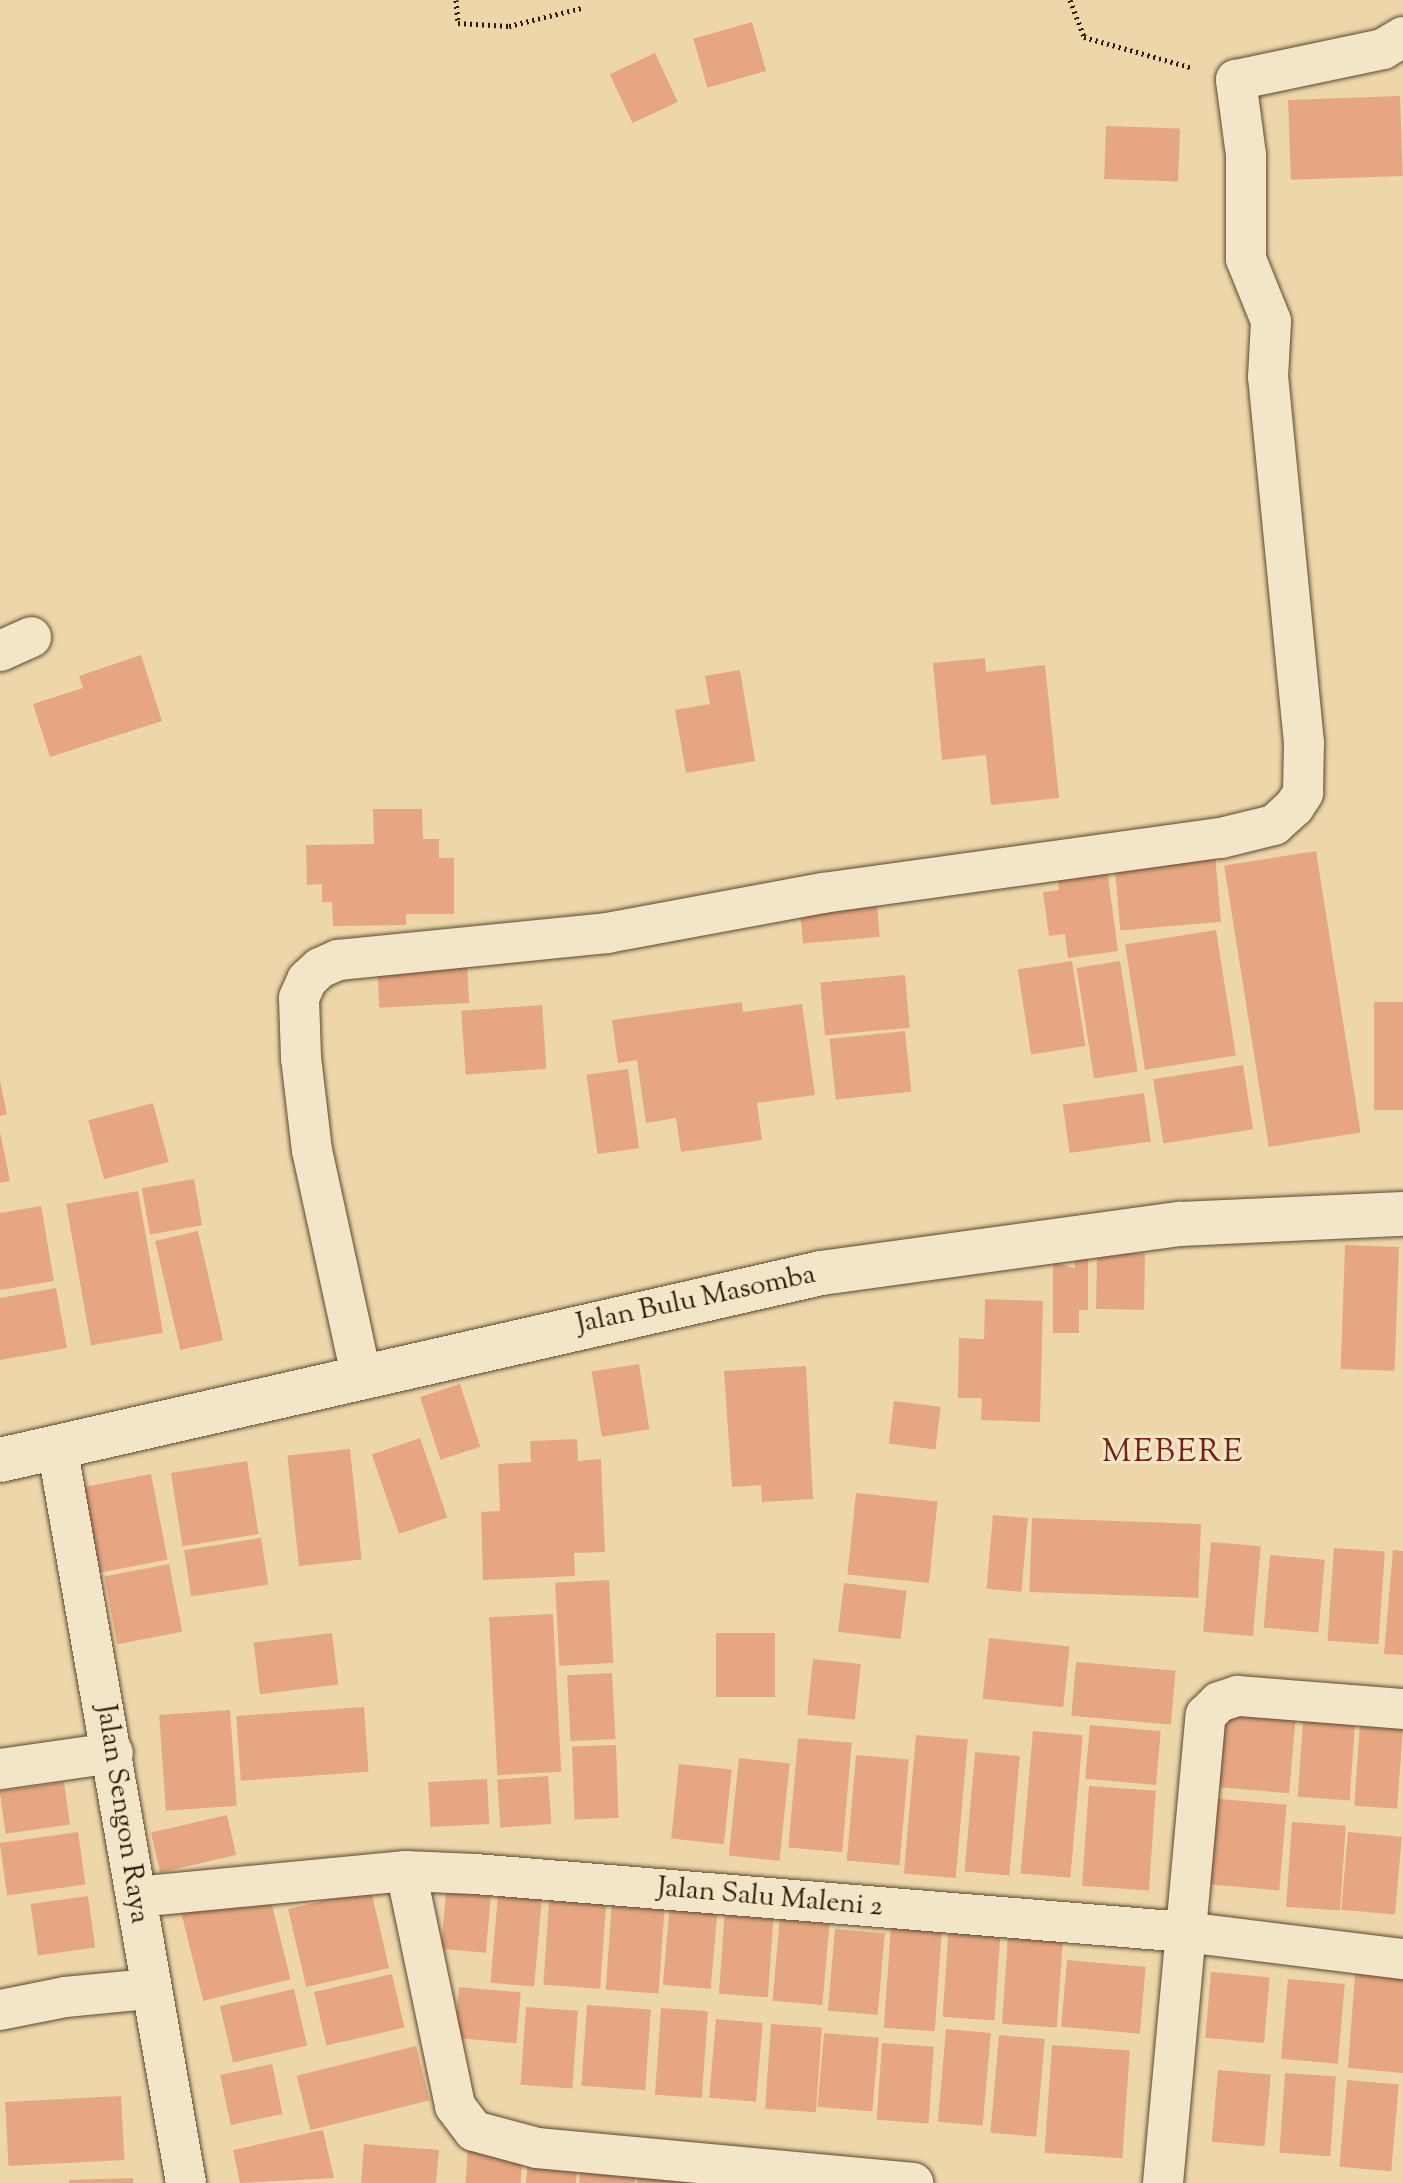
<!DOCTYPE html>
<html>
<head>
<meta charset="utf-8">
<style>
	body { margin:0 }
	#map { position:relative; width:1403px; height:2183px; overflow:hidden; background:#edd7aa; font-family:"Sorts Mill Goudy",serif }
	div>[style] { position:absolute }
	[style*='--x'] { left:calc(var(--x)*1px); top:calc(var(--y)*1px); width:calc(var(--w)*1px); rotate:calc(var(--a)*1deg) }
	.building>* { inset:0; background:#e6a682; transform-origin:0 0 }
	.path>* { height:5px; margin-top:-2.5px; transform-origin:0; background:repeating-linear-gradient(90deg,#2c1a08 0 2px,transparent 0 6px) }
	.roads { filter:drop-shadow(0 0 2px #5c4930) drop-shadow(0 0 2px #5c4930) }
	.street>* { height:40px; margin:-20px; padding:0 20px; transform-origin:20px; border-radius:20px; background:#f3e5c8 }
	.secondary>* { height:44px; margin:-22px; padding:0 22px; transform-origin:22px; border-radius:22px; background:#f3e5c8 }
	span { translate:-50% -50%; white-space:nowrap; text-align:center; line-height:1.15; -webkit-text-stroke:6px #f3e5c8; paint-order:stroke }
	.street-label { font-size:28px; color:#2c1a08 }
	.quarter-label { font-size:32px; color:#7a1f14; letter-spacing:2px }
</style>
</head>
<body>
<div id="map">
	<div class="building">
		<i style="left:752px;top:22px;width:51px;height:61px;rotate:74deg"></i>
		<i style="left:655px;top:53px;width:54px;height:50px;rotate:65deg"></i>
		<i style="left:1400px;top:96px;width:80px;height:112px;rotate:88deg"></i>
		<i style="left:1106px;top:126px;width:74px;height:53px;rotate:2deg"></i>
		<i style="clip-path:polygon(141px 655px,162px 721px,50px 757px,33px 704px,83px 688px,79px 676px)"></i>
		<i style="clip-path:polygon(985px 658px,986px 672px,1045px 665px,1059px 798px,991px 805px,986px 755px,942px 760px,933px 663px)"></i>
		<i style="clip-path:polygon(740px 670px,755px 761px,686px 773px,675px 710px,710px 704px,705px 676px)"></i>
		<i style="clip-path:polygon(373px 809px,422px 809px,423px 839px,439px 839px,439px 858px,454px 858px,454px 914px,406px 914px,406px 925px,333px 926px,332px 902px,322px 902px,322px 884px,307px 885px,306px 845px,374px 844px)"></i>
		<i style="left:1316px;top:851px;width:285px;height:93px;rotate:81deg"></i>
		<i style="left:1215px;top:854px;width:68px;height:101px;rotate:85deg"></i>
		<i style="clip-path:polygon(1106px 861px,1118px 951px,1068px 958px,1065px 934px,1049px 936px,1043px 892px,1059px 890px,1056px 868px)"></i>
		<i style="left:876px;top:894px;width:43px;height:77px;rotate:85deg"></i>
		<i style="left:1216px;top:930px;width:127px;height:92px;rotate:81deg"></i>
		<i style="left:1072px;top:961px;width:86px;height:55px;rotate:81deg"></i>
		<i style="left:1120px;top:961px;width:112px;height:44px;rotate:81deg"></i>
		<i style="left:467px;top:962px;width:41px;height:90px;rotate:87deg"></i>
		<i style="left:905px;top:975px;width:53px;height:85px;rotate:85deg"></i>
		<i style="clip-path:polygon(742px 1002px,743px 1012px,802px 1004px,815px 1095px,757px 1103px,762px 1140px,681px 1152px,676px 1118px,646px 1123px,637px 1060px,618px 1063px,612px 1020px)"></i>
		<i style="left:1374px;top:1002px;width:29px;height:108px"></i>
		<i style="left:542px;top:1005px;width:64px;height:81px;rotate:86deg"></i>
		<i style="left:905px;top:1031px;width:61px;height:76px;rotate:84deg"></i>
		<i style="left:1243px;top:1065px;width:65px;height:91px;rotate:81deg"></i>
		<i style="left:628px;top:1069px;width:80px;height:42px;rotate:82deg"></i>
		<i style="clip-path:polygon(0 1081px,7px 1114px,0 1116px)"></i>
		<i style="left:1144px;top:1093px;width:49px;height:82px;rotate:82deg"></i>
		<i style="left:153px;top:1103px;width:61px;height:67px;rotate:75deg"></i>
		<i style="clip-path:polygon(0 1132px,10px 1181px,0 1183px)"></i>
		<i style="left:194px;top:1179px;width:47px;height:53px;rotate:80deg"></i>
		<i style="left:138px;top:1191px;width:144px;height:73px;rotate:80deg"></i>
		<i style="clip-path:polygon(41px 1206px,54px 1281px,0 1290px,0 1213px)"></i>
		<i style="left:198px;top:1231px;width:112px;height:44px;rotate:77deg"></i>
		<i style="left:1345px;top:1245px;width:54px;height:124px;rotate:2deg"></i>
		<i style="left:1097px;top:1253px;width:48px;height:56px;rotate:1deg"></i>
		<i style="clip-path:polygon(1075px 1258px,1088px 1258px,1088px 1310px,1079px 1310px,1079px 1333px,1053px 1333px,1053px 1262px,1075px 1268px)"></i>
		<i style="clip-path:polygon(56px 1288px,67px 1348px,0 1360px,0 1298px)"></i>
		<i style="clip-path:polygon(985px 1299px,1043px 1301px,1040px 1422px,981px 1420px,982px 1398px,958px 1398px,959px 1338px,984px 1339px)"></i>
		<i style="left:639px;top:1364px;width:66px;height:48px;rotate:81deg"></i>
		<i style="clip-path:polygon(806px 1366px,813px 1499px,762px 1502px,761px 1485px,732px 1487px,724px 1371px)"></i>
		<i style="left:460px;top:1384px;width:66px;height:42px;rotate:72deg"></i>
		<i style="left:894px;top:1401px;width:47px;height:43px;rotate:7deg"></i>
		<i style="left:420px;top:1438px;width:84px;height:51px;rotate:71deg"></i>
		<i style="clip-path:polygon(577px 1439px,578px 1461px,601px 1459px,605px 1552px,574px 1553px,575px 1576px,483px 1580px,481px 1512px,500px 1511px,498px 1464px,531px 1462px,530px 1441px)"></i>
		<i style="left:350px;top:1449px;width:111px;height:63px;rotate:84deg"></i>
		<i style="left:247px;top:1461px;width:74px;height:77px;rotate:81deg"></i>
		<i style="left:151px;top:1474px;width:87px;height:68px;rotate:79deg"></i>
		<i style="left:856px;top:1493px;width:82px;height:82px;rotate:6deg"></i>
		<i style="left:993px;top:1515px;width:35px;height:74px;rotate:5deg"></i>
		<i style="left:1032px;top:1518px;width:169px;height:74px;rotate:2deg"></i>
		<i style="left:261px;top:1538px;width:47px;height:78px;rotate:81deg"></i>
		<i style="left:1211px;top:1542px;width:50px;height:90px;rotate:5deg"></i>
		<i style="left:1334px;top:1548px;width:51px;height:93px;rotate:4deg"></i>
		<i style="clip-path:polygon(1393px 1550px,1403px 1551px,1403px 1655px,1384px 1654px)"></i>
		<i style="left:1270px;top:1555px;width:55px;height:73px;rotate:5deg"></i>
		<i style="left:169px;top:1564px;width:69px;height:66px;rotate:79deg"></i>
		<i style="left:609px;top:1580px;width:83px;height:54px;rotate:87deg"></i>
		<i style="left:844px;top:1583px;width:63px;height:49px;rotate:7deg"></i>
		<i style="left:553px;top:1614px;width:158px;height:64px;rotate:87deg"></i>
		<i style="left:332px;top:1633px;width:52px;height:79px;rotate:83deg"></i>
		<i style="left:716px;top:1633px;width:59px;height:64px"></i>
		<i style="left:989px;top:1638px;width:81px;height:61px;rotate:6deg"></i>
		<i style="left:813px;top:1659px;width:48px;height:56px;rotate:6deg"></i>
		<i style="left:1076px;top:1662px;width:100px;height:54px;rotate:5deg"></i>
		<i style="left:612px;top:1673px;width:66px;height:45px;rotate:87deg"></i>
		<i style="left:364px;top:1707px;width:65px;height:128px;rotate:86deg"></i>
		<i style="left:1304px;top:1707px;width:52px;height:90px;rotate:4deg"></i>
		<i style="left:230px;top:1710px;width:96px;height:71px;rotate:86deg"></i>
		<i style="left:1220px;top:1711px;width:76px;height:76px;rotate:5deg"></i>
		<i style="left:1360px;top:1724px;width:43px;height:82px;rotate:4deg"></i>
		<i style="left:1090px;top:1725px;width:71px;height:54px;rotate:5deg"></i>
		<i style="left:1033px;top:1731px;width:50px;height:143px;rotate:5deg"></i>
		<i style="left:916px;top:1735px;width:52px;height:139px;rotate:5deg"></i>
		<i style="left:798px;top:1738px;width:54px;height:110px;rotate:5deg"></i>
		<i style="left:616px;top:1745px;width:73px;height:44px;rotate:88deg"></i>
		<i style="left:975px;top:1752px;width:45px;height:120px;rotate:5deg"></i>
		<i style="left:856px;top:1755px;width:53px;height:106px;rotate:5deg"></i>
		<i style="left:739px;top:1758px;width:51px;height:98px;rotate:6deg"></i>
		<i style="left:679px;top:1764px;width:53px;height:75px;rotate:6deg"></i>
		<i style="left:548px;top:1776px;width:48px;height:51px;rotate:86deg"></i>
		<i style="left:487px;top:1779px;width:45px;height:59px;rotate:87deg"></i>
		<i style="left:64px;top:1782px;width:43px;height:65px;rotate:82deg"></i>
		<i style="left:1089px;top:1786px;width:67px;height:100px;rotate:4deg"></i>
		<i style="left:1209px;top:1798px;width:78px;height:86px;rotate:5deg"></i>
		<i style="left:227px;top:1815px;width:41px;height:78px;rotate:77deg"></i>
		<i style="left:1292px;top:1822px;width:54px;height:85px;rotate:4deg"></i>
		<i style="left:78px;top:1832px;width:53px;height:79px;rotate:82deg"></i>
		<i style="left:1348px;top:1832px;width:54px;height:78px;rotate:5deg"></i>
		<i style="left:268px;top:1889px;width:93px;height:90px;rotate:76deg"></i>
		<i style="left:550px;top:1889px;width:57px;height:96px;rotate:4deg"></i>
		<i style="left:371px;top:1890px;width:80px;height:85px;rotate:77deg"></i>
		<i style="left:446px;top:1892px;width:45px;height:57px;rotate:5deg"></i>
		<i style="left:498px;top:1895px;width:44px;height:88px;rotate:5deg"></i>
		<i style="left:88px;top:1896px;width:52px;height:58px;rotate:82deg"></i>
		<i style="left:612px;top:1900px;width:53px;height:90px;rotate:4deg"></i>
		<i style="left:670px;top:1903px;width:48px;height:82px;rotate:5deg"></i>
		<i style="left:725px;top:1908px;width:49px;height:86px;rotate:4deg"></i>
		<i style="left:780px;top:1916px;width:50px;height:85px;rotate:5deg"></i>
		<i style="left:949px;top:1925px;width:52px;height:92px;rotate:4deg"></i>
		<i style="left:891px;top:1926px;width:51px;height:102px;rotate:4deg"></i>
		<i style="left:835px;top:1929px;width:50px;height:82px;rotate:5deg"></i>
		<i style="left:1008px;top:1937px;width:55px;height:87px;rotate:4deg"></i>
		<i style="left:1067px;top:1960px;width:79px;height:67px;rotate:5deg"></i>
		<i style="left:1211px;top:1972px;width:59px;height:66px;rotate:5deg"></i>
		<i style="left:392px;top:1974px;width:55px;height:80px;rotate:77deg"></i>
		<i style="clip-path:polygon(1355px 1974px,1403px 1978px,1403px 2073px,1348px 2068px)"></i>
		<i style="left:1288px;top:1979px;width:57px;height:80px;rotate:5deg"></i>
		<i style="left:459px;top:1987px;width:62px;height:51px;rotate:5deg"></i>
		<i style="left:294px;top:1989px;width:58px;height:76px;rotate:77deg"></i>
		<i style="left:587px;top:2005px;width:64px;height:81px;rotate:4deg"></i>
		<i style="left:526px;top:2007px;width:52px;height:78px;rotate:4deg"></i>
		<i style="left:661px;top:2008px;width:47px;height:87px;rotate:4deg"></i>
		<i style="left:716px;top:2019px;width:47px;height:79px;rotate:5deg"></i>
		<i style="left:771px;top:2024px;width:51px;height:85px;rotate:4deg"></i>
		<i style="left:946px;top:2029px;width:45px;height:93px;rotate:5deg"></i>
		<i style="left:824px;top:2033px;width:55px;height:74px;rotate:5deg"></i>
		<i style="left:999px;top:2035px;width:46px;height:98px;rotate:5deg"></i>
		<i style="left:882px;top:2043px;width:52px;height:77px;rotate:4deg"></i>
		<i style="left:1052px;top:2045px;width:78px;height:108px;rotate:4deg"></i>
		<i style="left:416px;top:2046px;width:56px;height:123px;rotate:76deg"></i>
		<i style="left:272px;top:2064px;width:51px;height:53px;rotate:78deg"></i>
		<i style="left:1218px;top:2070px;width:53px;height:72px;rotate:5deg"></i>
		<i style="left:1285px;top:2073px;width:51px;height:80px;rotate:4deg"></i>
		<i style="left:1347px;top:2080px;width:52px;height:87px;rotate:5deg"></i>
		<i style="left:121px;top:2096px;width:64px;height:116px;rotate:87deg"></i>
		<i style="clip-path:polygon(323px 2130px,334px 2178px,240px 2183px,233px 2150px)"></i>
		<i style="clip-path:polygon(364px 2144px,439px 2150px,436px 2183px,361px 2183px)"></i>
		<i style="left:468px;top:2147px;width:55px;height:36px;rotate:4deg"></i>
		<i style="clip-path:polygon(528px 2157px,578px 2161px,576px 2183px,526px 2183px)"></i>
		<i style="clip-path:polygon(639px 2162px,693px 2167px,691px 2183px,637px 2183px)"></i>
		<i style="clip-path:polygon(580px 2164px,636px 2169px,635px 2183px,579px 2183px)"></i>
		<i style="clip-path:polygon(133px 2178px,133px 2183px,69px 2183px,69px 2180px)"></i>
	</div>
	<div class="path">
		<i style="--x:456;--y:0;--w:23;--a:85"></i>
		<i style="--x:458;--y:23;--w:51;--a:3.4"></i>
		<i style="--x:509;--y:26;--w:74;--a:-14"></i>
		<i style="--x:1070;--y:0;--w:40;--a:69"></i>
		<i style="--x:1084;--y:37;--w:113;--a:15.9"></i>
	</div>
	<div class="roads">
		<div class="street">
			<i style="--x:0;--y:651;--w:34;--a:-24"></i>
			<i style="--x:361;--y:1375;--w:229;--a:-102.3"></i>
			<i style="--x:312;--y:1151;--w:94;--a:-96.7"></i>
			<i style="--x:301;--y:1058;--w:60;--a:-91.9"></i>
			<i style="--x:299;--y:998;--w:20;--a:-66"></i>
			<i style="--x:307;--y:980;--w:18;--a:-43"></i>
			<i style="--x:320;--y:968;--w:20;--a:-24"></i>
			<i style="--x:338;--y:960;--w:270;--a:-5.7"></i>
			<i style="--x:607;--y:933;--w:220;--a:-10.5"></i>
			<i style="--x:823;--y:893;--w:402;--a:-7.9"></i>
			<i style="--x:1221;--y:838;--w:55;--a:-13.8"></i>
			<i style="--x:1274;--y:825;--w:27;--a:-42"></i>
			<i style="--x:1294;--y:807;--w:17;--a:-57"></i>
			<i style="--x:1303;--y:793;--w:50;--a:-88.9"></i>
			<i style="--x:1304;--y:743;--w:368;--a:-95.6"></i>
			<i style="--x:1268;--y:377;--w:56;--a:-86.9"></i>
			<i style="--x:1271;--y:321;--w:67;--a:-112"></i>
			<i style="--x:1246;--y:259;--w:104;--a:-90"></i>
			<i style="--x:1246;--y:155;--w:76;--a:-97.6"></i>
			<i style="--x:1236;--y:80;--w:150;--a:-11.9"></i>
			<i style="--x:1383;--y:49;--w:23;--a:-31"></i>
			<i style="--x:57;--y:1446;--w:748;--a:80.07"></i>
			<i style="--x:0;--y:1769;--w:114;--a:-8.1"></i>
			<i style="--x:406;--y:1871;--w:240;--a:78.2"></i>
			<i style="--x:455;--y:2106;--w:31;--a:53"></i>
			<i style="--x:474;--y:2131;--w:65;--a:15.1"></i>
			<i style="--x:537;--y:2148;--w:378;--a:5.3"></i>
			<i style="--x:136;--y:1897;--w:271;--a:-5.5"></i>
			<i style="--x:406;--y:1871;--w:69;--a:2.5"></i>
			<i style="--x:475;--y:1874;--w:712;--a:4.67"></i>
			<i style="--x:1185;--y:1932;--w:220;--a:7.1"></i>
			<i style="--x:0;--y:2010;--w:66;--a:-11.3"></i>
			<i style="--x:65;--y:1997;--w:83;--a:-5.5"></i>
			<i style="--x:1163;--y:2183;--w:470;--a:-84.8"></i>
			<i style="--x:1206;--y:1715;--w:18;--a:-45"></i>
			<i style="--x:1219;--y:1702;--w:20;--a:-18"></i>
			<i style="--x:1238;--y:1696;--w:166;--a:4.5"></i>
		</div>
		<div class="secondary">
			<i style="--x:0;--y:1460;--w:842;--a:-12.83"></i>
			<i style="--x:821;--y:1273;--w:362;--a:-7.8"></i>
			<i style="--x:1180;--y:1224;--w:223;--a:-2.6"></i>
		</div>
	</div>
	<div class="street-label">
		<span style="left:696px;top:1300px;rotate:-12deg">Jalan Bulu Masomba</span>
		<span style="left:122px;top:1814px;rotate:81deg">Jalan Sengon Raya</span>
		<span style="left:770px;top:1898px;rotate:5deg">Jalan Salu Maleni 2</span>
	</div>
	<div class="quarter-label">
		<span style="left:1173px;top:1453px">MEBERE</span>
	</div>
</div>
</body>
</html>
